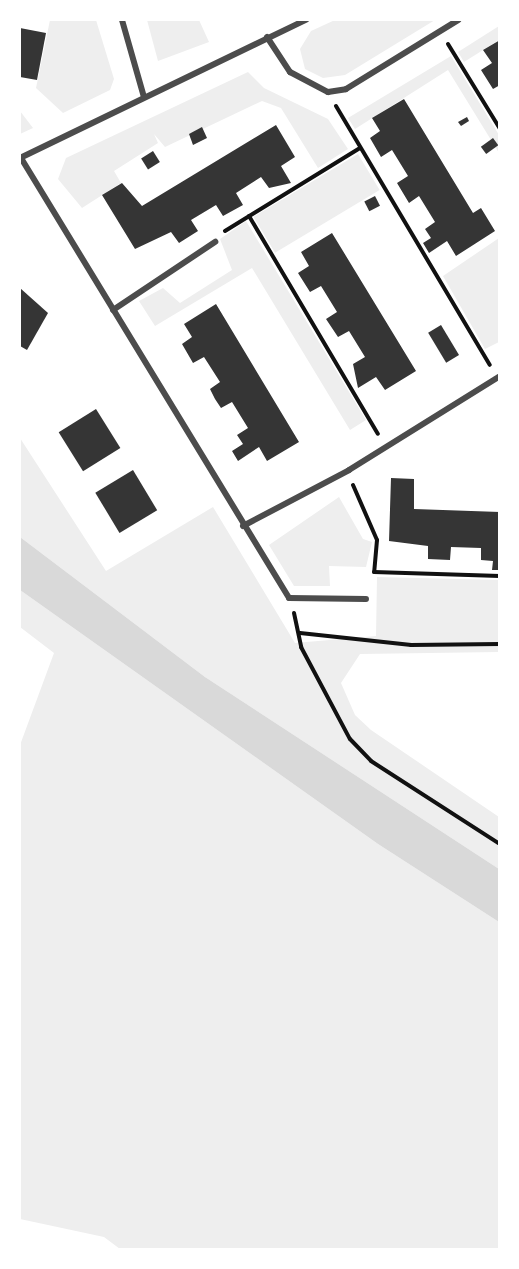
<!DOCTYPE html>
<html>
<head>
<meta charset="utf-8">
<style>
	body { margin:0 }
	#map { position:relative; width:519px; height:1269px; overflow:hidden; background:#fff; font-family:Roboto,sans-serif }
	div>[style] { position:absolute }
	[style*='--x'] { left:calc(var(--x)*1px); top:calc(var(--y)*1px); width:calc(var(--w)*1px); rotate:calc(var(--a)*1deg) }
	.green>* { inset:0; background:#eee; transform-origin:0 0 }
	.water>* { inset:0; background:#d9d9d9 }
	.building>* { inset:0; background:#353535; transform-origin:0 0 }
	.path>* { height:4px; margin:-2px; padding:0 2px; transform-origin:2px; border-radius:2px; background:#111 }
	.minor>* { height:6px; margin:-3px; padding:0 3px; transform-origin:3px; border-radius:3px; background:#4c4c4c }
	span { translate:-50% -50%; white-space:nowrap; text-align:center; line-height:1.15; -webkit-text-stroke:6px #fff; paint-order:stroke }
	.frame { position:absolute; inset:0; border:21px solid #fff; pointer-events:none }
</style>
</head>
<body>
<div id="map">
	<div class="green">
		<i style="clip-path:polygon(50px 20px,96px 20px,114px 79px,110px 90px,63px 113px,36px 88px)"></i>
		<i style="clip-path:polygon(147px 20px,199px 20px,209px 42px,158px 61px)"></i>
		<i style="clip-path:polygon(335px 20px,435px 20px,345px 75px,323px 78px,305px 69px,300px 49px,311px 31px)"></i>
		<i style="clip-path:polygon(499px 26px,499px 40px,464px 62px,458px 52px)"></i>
		<i style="clip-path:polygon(451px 56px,499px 135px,499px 153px,448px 70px,355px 129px,348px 118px)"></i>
		<i style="clip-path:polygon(248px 72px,264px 88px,328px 119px,348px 149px,318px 168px,281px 108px,262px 101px,165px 147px,154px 134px,158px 143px,114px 171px,121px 183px,82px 208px,58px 179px,66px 158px)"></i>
		<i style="clip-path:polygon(20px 111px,33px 128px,20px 134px)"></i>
		<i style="left:358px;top:154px;width:42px;height:122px;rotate:59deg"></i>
		<i style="clip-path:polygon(246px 221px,366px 420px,350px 430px,252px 268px,155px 326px,139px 301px,163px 288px,180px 303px,232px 270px,220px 239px)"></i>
		<i style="clip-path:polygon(499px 238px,499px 342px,485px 349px,443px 276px)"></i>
		<i style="clip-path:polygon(20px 438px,106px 571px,213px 507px,295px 643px,376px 636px,377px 577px,499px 580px,499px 652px,360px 654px,341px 683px,355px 715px,371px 730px,499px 817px,499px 869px,205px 677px,20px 537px)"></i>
		<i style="clip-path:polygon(339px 497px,363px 539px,372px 542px,366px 567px,329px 566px,330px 586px,294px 586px,269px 545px)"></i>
		<i style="clip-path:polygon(20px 590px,378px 844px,499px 922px,499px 1249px,120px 1249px,104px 1237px,20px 1219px,20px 745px,54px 653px,20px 627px)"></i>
	</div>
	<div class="water">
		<i style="clip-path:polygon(20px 537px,205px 677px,499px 869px,499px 922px,378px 844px,20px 590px)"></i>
	</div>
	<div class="building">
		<i style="clip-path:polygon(20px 28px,46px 33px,37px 80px,20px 77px)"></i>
		<i style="clip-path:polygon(500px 40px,500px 85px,493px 89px,481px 70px,492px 63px,483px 50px)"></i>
		<i style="clip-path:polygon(404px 99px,473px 213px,481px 208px,495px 231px,456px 256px,447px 241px,429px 253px,423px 243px,431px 238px,425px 229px,435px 222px,419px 196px,409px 203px,397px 183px,408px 176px,392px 150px,381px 157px,370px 138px,380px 131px,372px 118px)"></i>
		<i style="clip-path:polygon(467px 117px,469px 121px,461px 126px,458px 122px)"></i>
		<i style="clip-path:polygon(276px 125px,295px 157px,281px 166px,291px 183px,269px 188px,261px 177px,236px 193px,243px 205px,223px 216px,216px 205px,191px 220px,198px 231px,179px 243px,171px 232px,135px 249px,102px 195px,122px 183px,142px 206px)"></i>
		<i style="clip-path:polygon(202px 127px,207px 138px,193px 145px,189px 134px)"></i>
		<i style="left:493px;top:138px;width:9px;height:15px;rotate:54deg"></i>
		<i style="left:153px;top:151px;width:13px;height:14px;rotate:58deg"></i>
		<i style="left:375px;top:196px;width:11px;height:12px;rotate:63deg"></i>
		<i style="clip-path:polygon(332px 233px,416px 371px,385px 390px,376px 377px,358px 388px,353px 364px,365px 357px,349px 331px,338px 337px,326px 319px,337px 312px,321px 286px,310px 292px,298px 273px,309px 266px,301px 252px)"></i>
		<i style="clip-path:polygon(20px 288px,48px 313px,27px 350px,20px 346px)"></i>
		<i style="clip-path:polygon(216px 304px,299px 442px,267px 461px,259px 447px,238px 461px,232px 451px,243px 444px,237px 435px,248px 428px,232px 402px,221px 408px,215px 399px,210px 389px,220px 382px,204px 357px,193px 363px,182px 344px,192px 337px,184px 324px)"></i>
		<i style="left:441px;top:325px;width:35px;height:15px;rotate:59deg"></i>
		<i style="left:96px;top:409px;width:46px;height:44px;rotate:58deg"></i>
		<i style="left:133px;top:470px;width:47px;height:44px;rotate:59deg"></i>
		<i style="clip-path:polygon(391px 478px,414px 479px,414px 509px,500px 512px,500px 570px,492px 570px,493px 561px,481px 560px,481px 548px,451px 547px,450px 560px,428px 559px,428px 546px,389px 541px)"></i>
	</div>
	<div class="path">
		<i style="--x:448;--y:44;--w:100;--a:58.5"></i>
		<i style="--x:336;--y:106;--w:301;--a:59.3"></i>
		<i style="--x:249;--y:216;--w:253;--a:59.4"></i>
		<i style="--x:225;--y:231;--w:158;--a:-31.6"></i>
		<i style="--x:353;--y:485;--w:60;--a:66.4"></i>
		<i style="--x:377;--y:540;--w:32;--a:95"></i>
		<i style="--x:374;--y:572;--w:126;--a:1.8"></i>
		<i style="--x:294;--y:613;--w:35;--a:78"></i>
		<i style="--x:301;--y:647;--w:104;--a:62"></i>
		<i style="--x:350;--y:739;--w:30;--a:46"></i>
		<i style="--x:371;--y:761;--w:153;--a:32.8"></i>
		<i style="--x:300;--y:633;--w:112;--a:6.2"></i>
		<i style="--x:411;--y:645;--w:89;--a:-0.6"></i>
	</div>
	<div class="minor">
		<i style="--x:122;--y:20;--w:80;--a:74.1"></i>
		<i style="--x:267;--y:37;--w:42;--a:56.7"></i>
		<i style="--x:290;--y:72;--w:43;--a:27.8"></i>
		<i style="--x:328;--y:92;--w:18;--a:-9"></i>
		<i style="--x:346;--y:89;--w:132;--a:-31.6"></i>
		<i style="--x:20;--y:158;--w:318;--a:-25.8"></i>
		<i style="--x:21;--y:158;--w:515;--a:58.65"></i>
		<i style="--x:289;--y:598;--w:77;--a:0.7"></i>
		<i style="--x:113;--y:310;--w:123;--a:-33.7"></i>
		<i style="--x:243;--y:526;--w:120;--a:-27.8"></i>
		<i style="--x:349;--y:470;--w:178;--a:-31.9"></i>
	</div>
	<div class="frame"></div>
</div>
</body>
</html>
